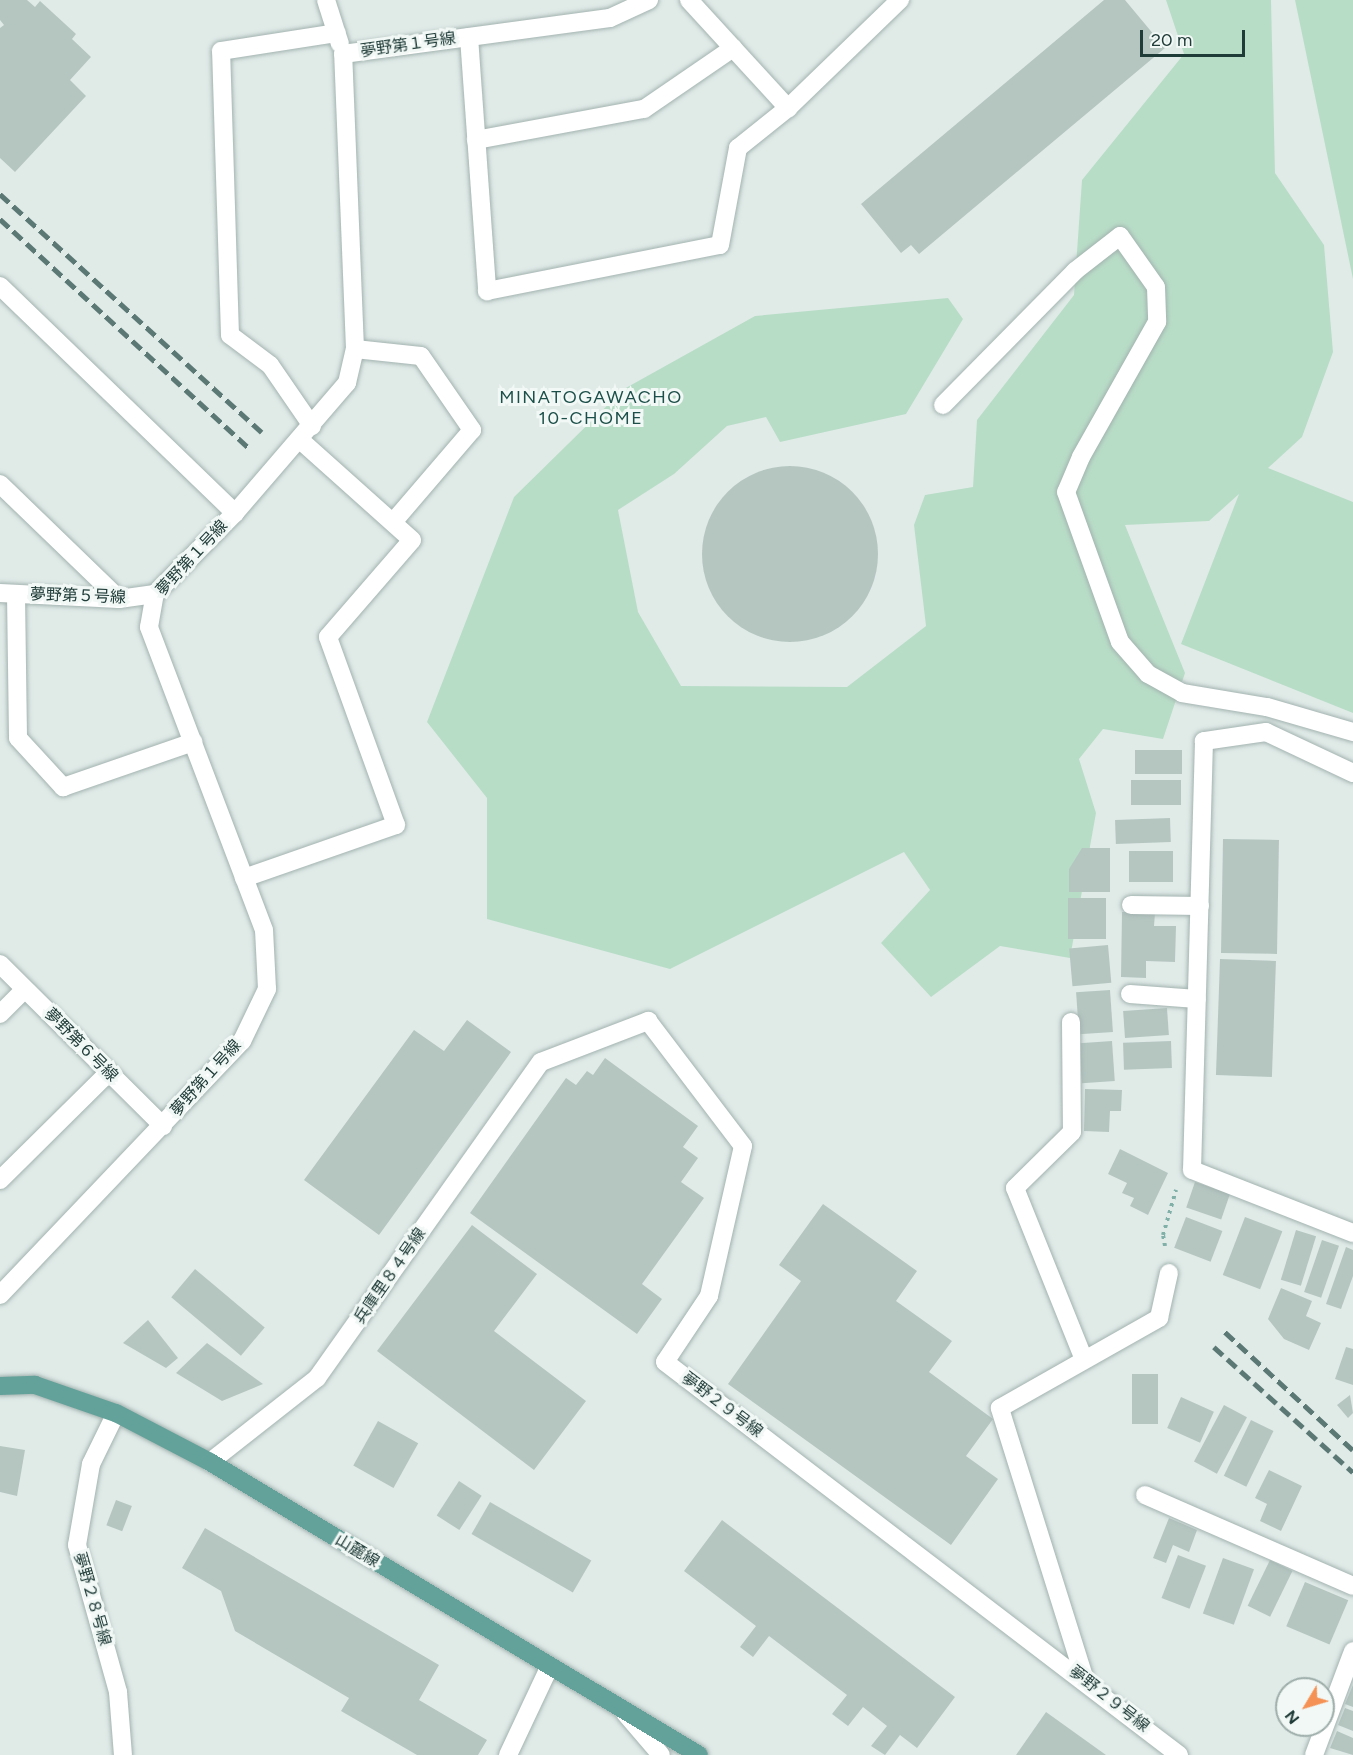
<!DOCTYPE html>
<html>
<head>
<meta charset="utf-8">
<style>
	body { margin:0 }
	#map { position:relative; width:1353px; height:1755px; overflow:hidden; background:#e0ebe8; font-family:Figtree,"Noto Sans JP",sans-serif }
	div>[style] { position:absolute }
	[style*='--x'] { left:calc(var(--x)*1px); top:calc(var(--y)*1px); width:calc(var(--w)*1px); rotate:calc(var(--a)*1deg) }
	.green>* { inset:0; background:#b8ddc7 }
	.building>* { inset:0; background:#b5c6c1; transform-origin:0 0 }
	.round { border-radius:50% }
	.path>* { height:4px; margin-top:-2px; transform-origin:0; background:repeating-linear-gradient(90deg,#80b0a7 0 3px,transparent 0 7.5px) }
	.roads { filter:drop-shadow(0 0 2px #a3b3b0) drop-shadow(0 0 2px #a3b3b0) }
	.lane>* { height:18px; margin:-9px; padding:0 9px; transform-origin:9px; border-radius:9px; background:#fff }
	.street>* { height:18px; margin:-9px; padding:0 9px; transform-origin:9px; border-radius:9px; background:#fff }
	.secondary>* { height:18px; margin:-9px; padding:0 9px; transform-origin:9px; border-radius:9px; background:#fff }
	.primary>* { height:18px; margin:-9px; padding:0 9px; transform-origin:9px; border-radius:9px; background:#63a29a }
	.rail>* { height:4.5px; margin-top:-2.25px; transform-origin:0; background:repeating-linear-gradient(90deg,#5b7874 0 12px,transparent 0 18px) }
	span { translate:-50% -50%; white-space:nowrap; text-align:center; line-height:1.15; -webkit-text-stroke:6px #f1f8f5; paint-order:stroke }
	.street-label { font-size:16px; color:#203c38 }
	.neighbourhood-label { font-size:18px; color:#1c4f49; letter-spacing:1.5px }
	.north { position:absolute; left:1275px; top:1677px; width:60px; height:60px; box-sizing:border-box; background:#f1f8f5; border:2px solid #9dada9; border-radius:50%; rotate:232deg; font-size:16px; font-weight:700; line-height:24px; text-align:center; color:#203c38 }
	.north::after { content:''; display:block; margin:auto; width:21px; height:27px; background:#f59154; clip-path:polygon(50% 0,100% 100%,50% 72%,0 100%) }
	.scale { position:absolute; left:1140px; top:30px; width:105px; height:27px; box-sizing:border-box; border:3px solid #203c38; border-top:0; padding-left:8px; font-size:18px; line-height:21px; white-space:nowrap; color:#203c38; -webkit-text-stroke:4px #f1f8f5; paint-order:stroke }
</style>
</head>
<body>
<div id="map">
	<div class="green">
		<i style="clip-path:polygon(1166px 0,1271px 0,1275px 173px,1324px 245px,1333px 352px,1302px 437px,1268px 468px,1353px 502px,1353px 713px,1181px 644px,1239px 494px,1209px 521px,1125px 525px,1185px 673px,1163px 739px,1103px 729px,1079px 759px,1096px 813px,1070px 958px,1000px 946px,931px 997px,881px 943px,930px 890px,904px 852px,670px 969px,487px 919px,487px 798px,427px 722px,514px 497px,624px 389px,755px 316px,948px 298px,963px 319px,906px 414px,780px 442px,766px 417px,727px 426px,674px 474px,618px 510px,638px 612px,681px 686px,847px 687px,926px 626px,914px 525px,925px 495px,973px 487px,977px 420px,1074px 295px,1082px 180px,1184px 54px)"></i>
		<i style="clip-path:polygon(1295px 0,1353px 0,1353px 279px)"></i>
	</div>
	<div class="building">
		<i style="clip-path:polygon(0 0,27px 0,35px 7px,40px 1px,76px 34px,72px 39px,91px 57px,70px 80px,86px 96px,15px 172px,0 158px,0 28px,4px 25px,0 20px)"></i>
		<i style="clip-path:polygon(1104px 0,1125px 0,1165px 48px,919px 254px,911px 245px,901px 253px,861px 204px)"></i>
		<i class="round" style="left:702px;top:466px;width:176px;height:176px"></i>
		<i style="left:1182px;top:750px;width:24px;height:47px;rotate:90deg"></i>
		<i style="left:1181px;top:780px;width:25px;height:50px;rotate:90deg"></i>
		<i style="left:1170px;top:818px;width:24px;height:55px;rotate:88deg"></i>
		<i style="left:1223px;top:839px;width:56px;height:114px;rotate:1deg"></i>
		<i style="clip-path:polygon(1082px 848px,1110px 848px,1110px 892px,1069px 892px,1069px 869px)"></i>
		<i style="left:1129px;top:851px;width:44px;height:31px"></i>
		<i style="left:1068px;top:898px;width:38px;height:41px"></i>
		<i style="clip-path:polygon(1122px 912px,1155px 913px,1154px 926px,1176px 926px,1175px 962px,1146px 961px,1146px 978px,1121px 977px)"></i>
		<i style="left:1108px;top:945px;width:38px;height:39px;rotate:85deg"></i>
		<i style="left:1220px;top:959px;width:56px;height:116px;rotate:2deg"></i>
		<i style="left:1110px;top:990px;width:42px;height:34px;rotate:86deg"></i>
		<i style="left:1167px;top:1008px;width:27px;height:44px;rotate:86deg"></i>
		<i style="clip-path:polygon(467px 1020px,511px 1052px,379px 1235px,304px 1180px,414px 1030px,444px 1051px)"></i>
		<i style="left:1112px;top:1041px;width:40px;height:33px;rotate:86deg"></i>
		<i style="left:1171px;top:1041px;width:27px;height:48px;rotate:88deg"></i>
		<i style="clip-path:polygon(605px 1058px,698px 1126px,683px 1147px,698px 1158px,681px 1182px,704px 1198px,642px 1284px,662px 1299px,637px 1334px,470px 1213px,566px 1078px,576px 1085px,587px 1071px,593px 1075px)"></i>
		<i style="clip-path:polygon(1085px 1089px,1122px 1090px,1121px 1111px,1110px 1111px,1109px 1132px,1084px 1131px)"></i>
		<i style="clip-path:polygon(1120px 1149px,1168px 1173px,1148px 1215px,1130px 1206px,1134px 1198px,1122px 1193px,1127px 1183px,1108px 1174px)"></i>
		<i style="left:1195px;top:1182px;width:37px;height:27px;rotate:19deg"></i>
		<i style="clip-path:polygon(823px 1204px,917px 1271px,896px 1301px,952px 1341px,929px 1372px,993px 1419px,966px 1456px,998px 1479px,951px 1545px,728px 1384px,801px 1281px,779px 1265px)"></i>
		<i style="left:1186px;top:1217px;width:39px;height:33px;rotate:21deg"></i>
		<i style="left:1245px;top:1217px;width:40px;height:62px;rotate:21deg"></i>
		<i style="clip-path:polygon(472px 1225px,537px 1274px,494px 1331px,586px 1401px,534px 1470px,377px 1351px)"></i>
		<i style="left:1296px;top:1230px;width:21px;height:52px;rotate:17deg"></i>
		<i style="left:1322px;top:1240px;width:18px;height:55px;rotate:19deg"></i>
		<i style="clip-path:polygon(1346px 1247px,1353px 1250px,1353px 1276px,1341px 1309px,1326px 1304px)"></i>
		<i style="left:195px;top:1269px;width:91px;height:37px;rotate:40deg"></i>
		<i style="clip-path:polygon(1281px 1288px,1312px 1301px,1306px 1316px,1321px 1323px,1309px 1350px,1284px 1339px,1268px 1319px)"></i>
		<i style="clip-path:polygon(148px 1320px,178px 1358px,166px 1368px,123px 1343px)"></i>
		<i style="clip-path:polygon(207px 1343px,263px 1384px,222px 1401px,176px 1373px)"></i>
		<i style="clip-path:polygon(1346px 1347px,1353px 1349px,1353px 1385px,1335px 1379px)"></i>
		<i style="left:1132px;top:1374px;width:26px;height:50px"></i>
		<i style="clip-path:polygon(1350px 1395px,1353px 1413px,1348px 1418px,1337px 1405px)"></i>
		<i style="left:1181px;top:1397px;width:36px;height:34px;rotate:24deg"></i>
		<i style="left:1224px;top:1405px;width:26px;height:64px;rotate:28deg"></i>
		<i style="left:1251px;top:1420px;width:25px;height:62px;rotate:26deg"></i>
		<i style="left:378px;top:1421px;width:46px;height:51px;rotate:29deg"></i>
		<i style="clip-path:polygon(0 1446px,25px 1450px,17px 1496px,0 1492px)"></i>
		<i style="clip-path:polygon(1269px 1470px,1302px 1486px,1281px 1531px,1260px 1521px,1267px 1504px,1255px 1498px)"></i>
		<i style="left:459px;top:1481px;width:27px;height:41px;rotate:33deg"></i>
		<i style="left:116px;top:1500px;width:17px;height:27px;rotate:21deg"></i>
		<i style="left:490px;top:1502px;width:117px;height:37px;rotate:30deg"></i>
		<i style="clip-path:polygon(1169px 1518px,1197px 1530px,1189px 1552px,1173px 1545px,1166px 1563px,1153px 1558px)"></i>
		<i style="clip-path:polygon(722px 1520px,955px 1697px,917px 1748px,900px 1735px,885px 1755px,871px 1746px,887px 1726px,863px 1707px,848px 1726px,832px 1714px,847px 1695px,769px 1636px,753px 1657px,740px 1647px,756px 1626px,684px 1571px)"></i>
		<i style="clip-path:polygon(205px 1528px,439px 1665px,419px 1700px,487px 1740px,478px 1755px,417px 1755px,341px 1711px,349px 1698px,235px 1631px,221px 1591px,182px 1568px)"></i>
		<i style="left:1178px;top:1555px;width:30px;height:46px;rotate:21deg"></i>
		<i style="left:1223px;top:1558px;width:33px;height:59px;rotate:20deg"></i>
		<i style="left:1270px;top:1560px;width:25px;height:51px;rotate:26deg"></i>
		<i style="left:1305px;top:1582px;width:47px;height:48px;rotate:23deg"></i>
		<i style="clip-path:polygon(1353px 1685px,1353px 1707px,1345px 1704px)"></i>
		<i style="clip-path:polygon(1345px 1708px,1353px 1711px,1353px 1731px,1338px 1725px)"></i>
		<i style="clip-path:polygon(1046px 1712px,1106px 1755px,1016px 1755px)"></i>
		<i style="clip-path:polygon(1337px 1731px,1353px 1738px,1353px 1755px,1330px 1748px)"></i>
	</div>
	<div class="path">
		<i style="--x:1165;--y:1246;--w:11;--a:-100"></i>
		<i style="--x:1163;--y:1235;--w:47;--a:-73.9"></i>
	</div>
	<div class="roads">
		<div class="lane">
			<i style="--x:943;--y:405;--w:188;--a:-45.4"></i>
			<i style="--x:1075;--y:271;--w:57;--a:-37.9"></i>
			<i style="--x:1120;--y:236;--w:62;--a:54.8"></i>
			<i style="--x:1156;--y:287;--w:35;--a:88"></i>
			<i style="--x:1157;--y:322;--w:155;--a:119.4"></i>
			<i style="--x:1081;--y:457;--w:38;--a:113"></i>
			<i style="--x:1066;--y:492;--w:159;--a:70.2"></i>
			<i style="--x:1120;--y:642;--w:43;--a:48.8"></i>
			<i style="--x:1148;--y:674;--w:39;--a:29"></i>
			<i style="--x:1182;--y:693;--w:86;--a:9.4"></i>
			<i style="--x:1267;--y:707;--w:90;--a:16.2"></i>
			<i style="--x:1131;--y:905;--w:69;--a:0.8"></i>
			<i style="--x:1130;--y:994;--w:67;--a:4.3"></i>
			<i style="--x:1071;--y:1022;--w:110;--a:89.5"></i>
			<i style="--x:1072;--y:1132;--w:80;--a:135.5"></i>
			<i style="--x:1015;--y:1188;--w:185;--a:68.1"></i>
			<i style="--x:1145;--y:1495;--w:227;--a:23.6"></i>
		</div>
		<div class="street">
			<i style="--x:326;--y:0;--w:46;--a:72.3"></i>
			<i style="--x:689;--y:0;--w:147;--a:47.5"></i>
			<i style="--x:469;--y:37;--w:255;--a:85.9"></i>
			<i style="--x:487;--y:291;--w:237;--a:-11.2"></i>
			<i style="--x:720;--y:245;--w:99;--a:-79.5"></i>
			<i style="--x:738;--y:148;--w:64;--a:-38.7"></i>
			<i style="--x:788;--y:108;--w:156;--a:-44"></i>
			<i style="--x:476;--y:140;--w:171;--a:-10.5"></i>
			<i style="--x:644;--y:109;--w:108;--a:-34.4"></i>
			<i style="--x:0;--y:286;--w:327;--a:44"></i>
			<i style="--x:355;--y:349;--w:66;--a:6.1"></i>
			<i style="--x:421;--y:356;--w:90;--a:55.4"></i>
			<i style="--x:472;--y:430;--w:120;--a:130.6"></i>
			<i style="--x:312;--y:426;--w:74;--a:-124.5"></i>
			<i style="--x:270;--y:365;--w:50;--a:-143.1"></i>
			<i style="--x:230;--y:335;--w:284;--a:-91.8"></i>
			<i style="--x:221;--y:51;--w:117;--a:-8.8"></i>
			<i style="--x:0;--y:484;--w:165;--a:44"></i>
			<i style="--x:0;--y:593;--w:119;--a:2.9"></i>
			<i style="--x:119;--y:599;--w:36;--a:-8"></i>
			<i style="--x:16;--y:594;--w:144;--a:89.2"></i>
			<i style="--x:18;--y:738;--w:67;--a:47.4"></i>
			<i style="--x:63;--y:787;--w:138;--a:-19.1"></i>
			<i style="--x:1353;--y:773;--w:96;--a:-154.8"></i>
			<i style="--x:1266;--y:732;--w:63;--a:171.7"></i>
			<i style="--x:1204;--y:741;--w:429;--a:91.6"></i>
			<i style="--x:1192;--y:1170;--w:173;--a:21.4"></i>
			<i style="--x:244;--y:878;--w:161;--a:-19.2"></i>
			<i style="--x:396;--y:825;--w:200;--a:-109.9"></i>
			<i style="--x:328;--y:637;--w:128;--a:-49.1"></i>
			<i style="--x:412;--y:540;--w:150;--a:-138.2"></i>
			<i style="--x:0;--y:964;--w:230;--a:44.8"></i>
			<i style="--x:0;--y:1014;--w:35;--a:-45"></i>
			<i style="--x:0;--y:1180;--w:152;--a:-44.7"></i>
			<i style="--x:0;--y:1295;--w:351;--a:-46.4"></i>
			<i style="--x:242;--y:1041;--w:58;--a:-64.3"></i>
			<i style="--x:267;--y:989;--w:59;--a:-92.9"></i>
			<i style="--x:264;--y:930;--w:324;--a:-110.8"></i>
			<i style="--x:149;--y:627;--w:34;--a:-80"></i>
			<i style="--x:155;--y:594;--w:114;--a:-45.4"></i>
			<i style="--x:235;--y:513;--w:172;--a:-49.3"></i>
			<i style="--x:347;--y:383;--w:35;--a:-77"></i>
			<i style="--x:355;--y:349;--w:295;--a:-92.3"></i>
			<i style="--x:343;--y:54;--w:269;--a:-7.7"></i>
			<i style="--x:610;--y:18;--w:43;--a:-24.8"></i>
			<i style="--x:116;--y:1413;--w:57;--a:116.1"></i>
			<i style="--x:91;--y:1464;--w:82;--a:99.8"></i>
			<i style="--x:77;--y:1545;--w:153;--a:74.4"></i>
			<i style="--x:118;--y:1692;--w:63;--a:85.5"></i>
			<i style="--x:210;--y:1462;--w:136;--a:-38.1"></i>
			<i style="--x:317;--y:1378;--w:387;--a:-54.7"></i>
			<i style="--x:541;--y:1062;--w:115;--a:-21"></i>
			<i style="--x:648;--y:1021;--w:157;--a:52.8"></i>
			<i style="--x:743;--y:1146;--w:154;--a:102.8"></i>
			<i style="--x:709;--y:1296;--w:79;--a:123.7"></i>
			<i style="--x:665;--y:1362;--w:647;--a:37.4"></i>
			<i style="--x:1085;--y:1680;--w:285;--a:-107.4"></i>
			<i style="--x:1000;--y:1408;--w:183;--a:-29.5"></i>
			<i style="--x:1159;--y:1318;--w:46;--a:-77.5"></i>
			<i style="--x:508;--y:1755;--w:96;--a:-64.8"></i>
			<i style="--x:1314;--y:1755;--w:111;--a:-69.4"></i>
		</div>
		<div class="secondary">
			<i style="--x:625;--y:1713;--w:55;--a:49.4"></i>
		</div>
		<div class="primary">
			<i style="--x:0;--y:1386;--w:35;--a:-2"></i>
			<i style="--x:35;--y:1385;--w:86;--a:19.1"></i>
			<i style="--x:116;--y:1413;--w:106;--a:27.5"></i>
			<i style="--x:210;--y:1462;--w:570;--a:30.93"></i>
		</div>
	</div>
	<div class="rail">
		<i style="--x:0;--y:194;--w:354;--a:42.3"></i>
		<i style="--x:0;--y:219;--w:337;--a:42.6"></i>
		<i style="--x:1225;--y:1332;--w:174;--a:42.7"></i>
		<i style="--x:1214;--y:1347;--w:187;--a:42"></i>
	</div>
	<div class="street-label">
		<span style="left:408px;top:45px;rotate:-8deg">夢野第１号線</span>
		<span style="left:192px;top:558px;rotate:-47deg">夢野第１号線</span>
		<span style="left:78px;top:596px;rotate:2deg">夢野第５号線</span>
		<span style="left:81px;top:1045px;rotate:45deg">夢野第６号線</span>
		<span style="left:206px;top:1078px;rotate:-48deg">夢野第１号線</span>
		<span style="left:390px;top:1276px;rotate:-55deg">兵庫里８４号線</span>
		<span style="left:722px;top:1405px;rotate:37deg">夢野２９号線</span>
		<span style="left:357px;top:1551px;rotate:31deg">山麓線</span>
		<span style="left:92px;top:1599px;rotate:74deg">夢野２８号線</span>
		<span style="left:1109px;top:1699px;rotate:38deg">夢野２９号線</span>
	</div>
	<div class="neighbourhood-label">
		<span style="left:591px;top:408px">MINATOGAWACHO<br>10-CHOME</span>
	</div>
	<div class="north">N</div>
	<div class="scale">20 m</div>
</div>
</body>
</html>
